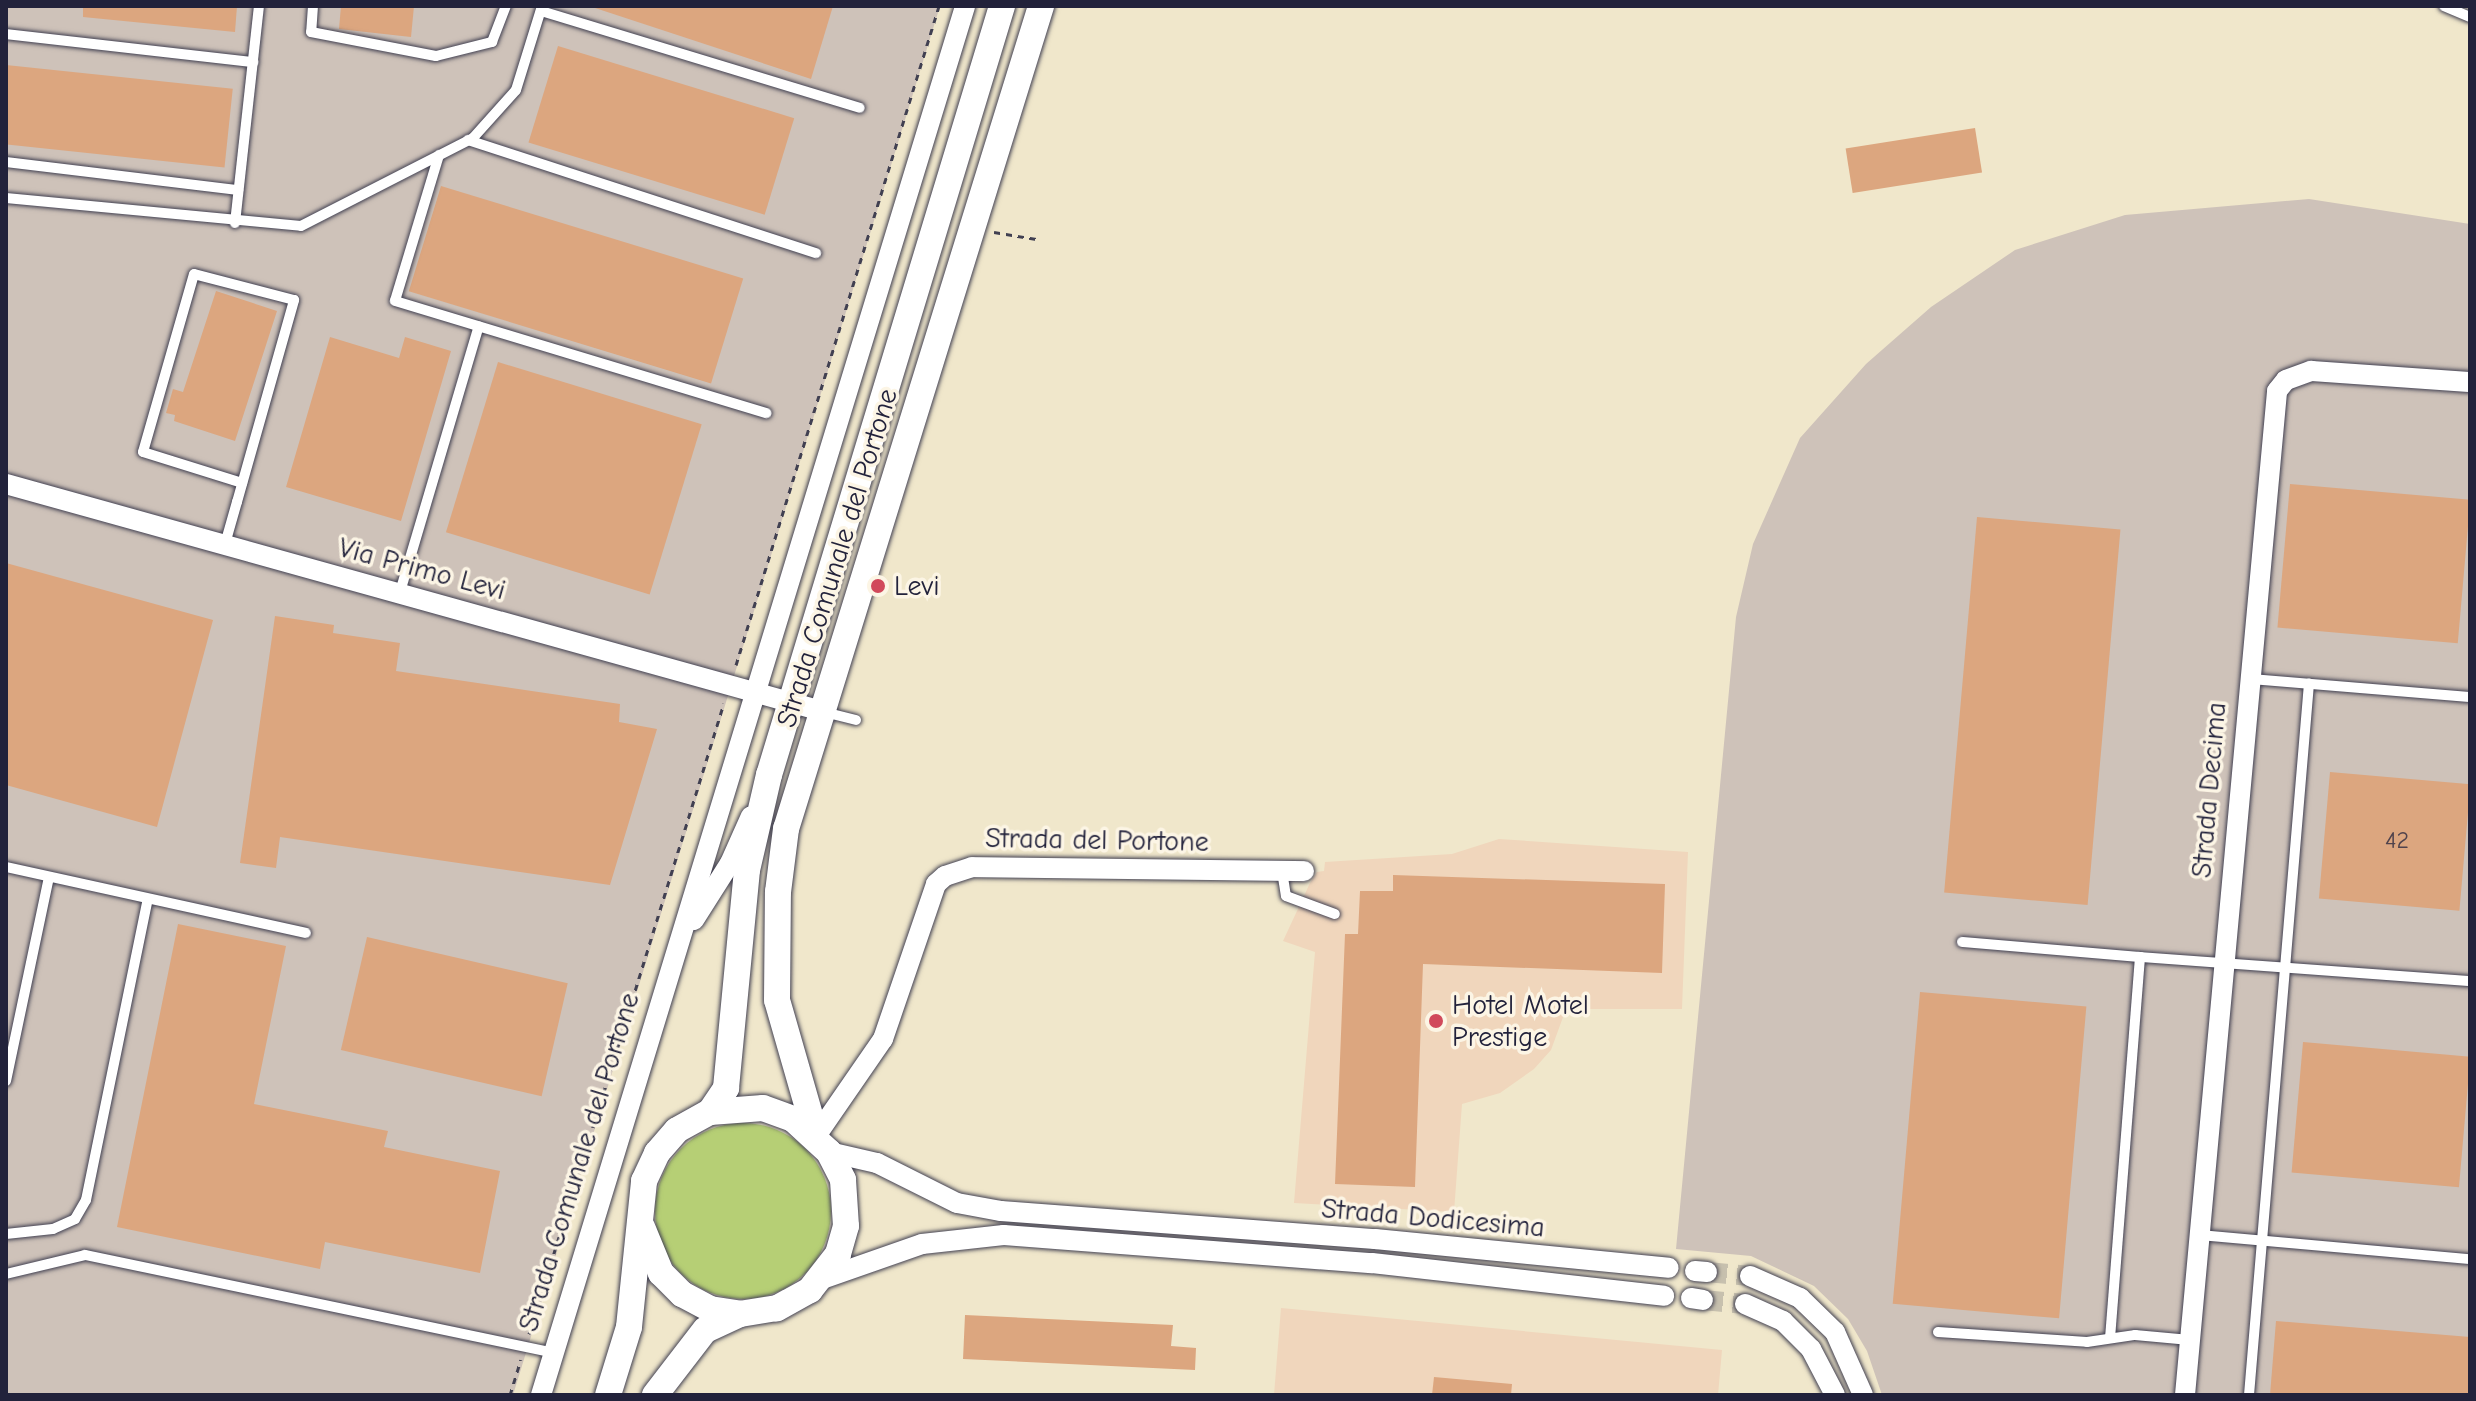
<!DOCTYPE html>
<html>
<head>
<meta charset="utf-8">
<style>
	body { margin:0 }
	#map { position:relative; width:2476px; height:1401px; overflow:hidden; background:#f0e7cb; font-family:"Comic Neue",sans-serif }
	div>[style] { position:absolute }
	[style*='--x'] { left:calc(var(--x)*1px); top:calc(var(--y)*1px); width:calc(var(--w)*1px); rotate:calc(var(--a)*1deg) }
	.built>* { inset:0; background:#f0d6bc }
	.industrial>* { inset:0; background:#cec2b9 }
	.green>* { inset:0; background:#b6cf75 }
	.round { border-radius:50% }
	.building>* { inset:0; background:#dca67f; transform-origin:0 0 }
	.minor-tunnel>* { height:20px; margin-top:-10px; transform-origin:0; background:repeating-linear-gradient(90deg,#c7c0ae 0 20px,transparent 0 30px) }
	.path>* { height:3px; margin-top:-1.5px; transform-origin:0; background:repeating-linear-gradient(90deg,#414051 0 6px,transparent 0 12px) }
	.roads { filter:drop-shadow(0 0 2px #414051) drop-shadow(0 0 2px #414051) }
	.service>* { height:10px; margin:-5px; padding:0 5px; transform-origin:5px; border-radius:5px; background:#fff }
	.minor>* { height:20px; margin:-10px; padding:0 10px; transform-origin:10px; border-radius:10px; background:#fff }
	.tertiary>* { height:26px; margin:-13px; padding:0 13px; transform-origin:13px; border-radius:13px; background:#fff }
	.dots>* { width:22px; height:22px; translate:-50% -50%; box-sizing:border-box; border:4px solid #fcf5e5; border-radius:50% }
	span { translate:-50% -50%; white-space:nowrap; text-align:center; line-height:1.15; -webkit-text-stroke:7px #fcf5e5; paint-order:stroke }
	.number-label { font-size:24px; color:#50434c }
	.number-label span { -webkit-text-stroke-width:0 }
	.street-label { font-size:28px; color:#22223b }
	.poi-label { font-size:28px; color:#22223b }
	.left { translate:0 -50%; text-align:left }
	.frame { position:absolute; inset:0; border:8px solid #22223b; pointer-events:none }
</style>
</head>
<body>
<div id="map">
	<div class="built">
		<i style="clip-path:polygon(1499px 839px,1688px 852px,1682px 1009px,1566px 1009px,1551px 1050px,1534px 1069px,1500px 1093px,1462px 1104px,1454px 1212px,1294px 1203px,1315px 952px,1283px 941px,1310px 883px,1317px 872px,1324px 871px,1325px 862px,1452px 854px)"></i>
		<i style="clip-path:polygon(1281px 1308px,1722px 1350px,1718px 1395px,1274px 1395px)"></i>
	</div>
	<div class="industrial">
		<i style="clip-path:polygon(6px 6px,940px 6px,513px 1395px,6px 1395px)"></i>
		<i style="clip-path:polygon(2309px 199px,2470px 224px,2470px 1395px,1882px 1395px,1867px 1351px,1848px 1319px,1814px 1286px,1751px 1256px,1676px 1249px,1736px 617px,1753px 544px,1800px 438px,1866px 364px,1931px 307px,2015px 250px,2125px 215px)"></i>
	</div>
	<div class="green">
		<i class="round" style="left:655px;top:1123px;width:176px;height:176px"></i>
	</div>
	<div class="building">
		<i style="clip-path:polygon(83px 6px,237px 6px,235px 32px,83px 17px)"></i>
		<i style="clip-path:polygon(341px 6px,414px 6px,411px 37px,339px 29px)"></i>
		<i style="clip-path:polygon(589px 6px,833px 6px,811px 79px)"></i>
		<i style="left:558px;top:46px;width:247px;height:101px;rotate:17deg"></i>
		<i style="left:6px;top:65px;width:228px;height:79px;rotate:6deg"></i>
		<i style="left:1975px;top:128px;width:45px;height:131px;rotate:81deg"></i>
		<i style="left:441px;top:186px;width:316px;height:110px;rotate:17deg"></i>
		<i style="clip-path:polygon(216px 291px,277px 311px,235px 441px,174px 421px,175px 415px,166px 413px,173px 389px,183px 392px)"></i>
		<i style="clip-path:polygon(330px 337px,399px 358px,405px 337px,451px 351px,401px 521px,286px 487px)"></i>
		<i style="left:498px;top:362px;width:213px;height:178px;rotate:17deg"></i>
		<i style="left:2290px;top:484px;width:181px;height:144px;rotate:5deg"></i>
		<i style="left:1977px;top:517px;width:144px;height:377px;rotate:5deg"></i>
		<i style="clip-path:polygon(6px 563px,213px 620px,157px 827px,6px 785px)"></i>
		<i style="clip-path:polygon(275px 616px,334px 625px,333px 633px,400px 643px,396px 671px,620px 704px,619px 722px,657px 729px,610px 885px,280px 837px,276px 868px,240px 863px)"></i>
		<i style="left:2330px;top:772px;width:141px;height:127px;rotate:5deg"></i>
		<i style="clip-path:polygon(1393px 875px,1665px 884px,1662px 973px,1423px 964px,1415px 1187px,1335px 1184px,1345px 934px,1358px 934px,1360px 891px,1393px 891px)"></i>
		<i style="clip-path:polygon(178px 924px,286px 946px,254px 1104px,388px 1131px,384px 1147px,500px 1171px,480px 1273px,325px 1242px,320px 1269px,117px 1227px)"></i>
		<i style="left:367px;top:937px;width:206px;height:116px;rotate:13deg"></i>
		<i style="left:1920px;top:992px;width:167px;height:313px;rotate:5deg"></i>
		<i style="left:2303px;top:1042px;width:168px;height:131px;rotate:5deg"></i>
		<i style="clip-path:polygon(965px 1315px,1173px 1325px,1171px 1346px,1196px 1348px,1195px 1370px,963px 1359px)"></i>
		<i style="clip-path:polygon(2276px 1321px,2470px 1337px,2470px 1395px,2270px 1395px)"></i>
		<i style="clip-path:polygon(1434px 1377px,1512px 1384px,1511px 1395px,1432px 1395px)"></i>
	</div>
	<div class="minor-tunnel">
		<i style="--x:1707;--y:1272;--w:43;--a:5.3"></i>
		<i style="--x:1703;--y:1300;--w:42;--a:5.4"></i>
	</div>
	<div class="path">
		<i style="--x:994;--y:232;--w:43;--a:9.5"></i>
		<i style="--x:736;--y:665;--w:690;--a:-72.88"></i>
		<i style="--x:529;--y:1334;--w:660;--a:-72.83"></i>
		<i style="--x:510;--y:1395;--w:37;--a:-73"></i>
	</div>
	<div class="roads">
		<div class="service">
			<i style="--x:313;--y:6;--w:26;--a:94"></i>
			<i style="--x:311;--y:32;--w:127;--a:10.9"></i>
			<i style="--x:436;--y:56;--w:58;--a:-14"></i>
			<i style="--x:492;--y:42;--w:39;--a:-69"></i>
			<i style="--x:2444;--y:6;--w:28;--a:23"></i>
			<i style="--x:541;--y:11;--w:333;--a:16.9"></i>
			<i style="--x:6;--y:34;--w:249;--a:6.5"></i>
			<i style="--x:468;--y:140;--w:366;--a:18"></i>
			<i style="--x:439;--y:155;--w:152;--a:106.8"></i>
			<i style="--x:395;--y:301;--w:388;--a:16.8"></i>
			<i style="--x:6;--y:162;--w:234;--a:6.9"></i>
			<i style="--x:6;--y:198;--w:296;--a:5.4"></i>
			<i style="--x:301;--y:226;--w:193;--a:-27.1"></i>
			<i style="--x:473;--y:138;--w:64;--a:-48.1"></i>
			<i style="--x:516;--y:90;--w:88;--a:-72.8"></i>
			<i style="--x:235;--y:223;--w:218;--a:-83.7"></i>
			<i style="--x:225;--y:544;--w:44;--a:-74.1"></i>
			<i style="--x:237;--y:502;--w:210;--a:-74.2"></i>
			<i style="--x:294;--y:300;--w:103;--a:-165.4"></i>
			<i style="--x:194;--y:274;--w:185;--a:106"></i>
			<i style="--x:143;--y:452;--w:104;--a:17.4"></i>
			<i style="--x:400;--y:592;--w:277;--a:-73.5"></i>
			<i style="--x:2250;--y:679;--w:221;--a:4.7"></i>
			<i style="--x:824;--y:712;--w:33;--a:14"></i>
			<i style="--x:6;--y:867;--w:307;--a:12.4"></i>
			<i style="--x:1282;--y:871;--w:25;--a:81"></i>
			<i style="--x:1286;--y:896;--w:52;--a:20.2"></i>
			<i style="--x:1962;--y:942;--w:179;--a:4.8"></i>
			<i style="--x:2140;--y:957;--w:382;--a:94.5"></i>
			<i style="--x:2140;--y:957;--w:331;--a:4.2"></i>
			<i style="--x:6;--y:1081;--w:208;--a:-78.1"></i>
			<i style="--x:6;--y:1234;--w:47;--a:-6.1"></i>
			<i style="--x:53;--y:1229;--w:24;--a:-24"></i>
			<i style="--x:75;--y:1219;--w:22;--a:-60"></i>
			<i style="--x:86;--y:1200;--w:307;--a:-78.4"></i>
			<i style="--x:2199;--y:1235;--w:272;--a:5.1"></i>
			<i style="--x:6;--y:1274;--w:81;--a:-13.5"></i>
			<i style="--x:85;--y:1255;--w:479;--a:11.8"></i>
			<i style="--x:1938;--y:1332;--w:149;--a:3.8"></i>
			<i style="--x:2087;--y:1342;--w:49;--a:-8.3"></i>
			<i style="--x:2135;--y:1335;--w:55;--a:5.2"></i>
			<i style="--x:2249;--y:1395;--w:714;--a:-85.18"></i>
		</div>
		<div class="minor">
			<i style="--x:6;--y:484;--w:847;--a:15.55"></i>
			<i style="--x:694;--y:920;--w:67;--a:-57.7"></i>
			<i style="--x:730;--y:863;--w:51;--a:-65.9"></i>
			<i style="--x:816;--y:1136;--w:118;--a:-55.4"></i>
			<i style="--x:883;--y:1039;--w:164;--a:-71.1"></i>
			<i style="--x:936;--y:884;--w:12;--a:-42"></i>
			<i style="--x:945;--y:876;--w:28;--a:-18"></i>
			<i style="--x:972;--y:867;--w:332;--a:0.7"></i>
			<i style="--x:829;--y:1152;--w:49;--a:12.9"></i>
			<i style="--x:877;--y:1163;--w:89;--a:26.6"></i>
			<i style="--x:957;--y:1203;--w:45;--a:10.3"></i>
			<i style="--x:1001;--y:1211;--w:375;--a:4.3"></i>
			<i style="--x:1375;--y:1239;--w:295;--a:5.6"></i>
			<i style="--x:1695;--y:1271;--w:12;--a:5"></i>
			<i style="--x:1750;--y:1276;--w:55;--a:23.7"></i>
			<i style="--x:1800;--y:1298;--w:49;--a:44.2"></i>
			<i style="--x:1835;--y:1332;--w:69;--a:66"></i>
			<i style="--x:822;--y:1279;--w:106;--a:-19.3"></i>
			<i style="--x:922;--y:1244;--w:82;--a:-6.3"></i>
			<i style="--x:1004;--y:1235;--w:369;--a:4.4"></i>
			<i style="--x:1372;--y:1263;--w:294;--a:6.4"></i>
			<i style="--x:1691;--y:1298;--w:12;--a:9"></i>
			<i style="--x:1745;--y:1304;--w:42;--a:24.1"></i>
			<i style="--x:1783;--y:1321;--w:40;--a:45"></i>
			<i style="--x:1811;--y:1349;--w:52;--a:62.4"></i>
			<i style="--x:541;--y:1395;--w:1452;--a:-73.02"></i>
			<i style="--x:2185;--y:1395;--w:1008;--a:-84.76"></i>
			<i style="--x:2277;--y:391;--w:14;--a:-51"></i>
			<i style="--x:2286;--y:380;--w:27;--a:-20"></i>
			<i style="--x:2311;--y:371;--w:159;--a:4"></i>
		</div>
		<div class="tertiary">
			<i style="--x:710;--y:1112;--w:29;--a:-56"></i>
			<i style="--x:726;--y:1088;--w:219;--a:-84.5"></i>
			<i style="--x:747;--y:870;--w:98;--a:-77"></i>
			<i style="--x:769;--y:775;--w:804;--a:-73.14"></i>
			<i style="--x:816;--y:1136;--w:141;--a:-106"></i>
			<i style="--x:777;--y:1000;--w:108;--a:-89.5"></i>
			<i style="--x:778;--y:892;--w:64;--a:-82.8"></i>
			<i style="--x:786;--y:829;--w:862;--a:-72.78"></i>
			<i style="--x:642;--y:1227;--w:50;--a:67.6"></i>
			<i style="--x:661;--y:1273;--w:30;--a:45"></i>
			<i style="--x:682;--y:1294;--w:32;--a:28"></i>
			<i style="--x:710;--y:1309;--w:30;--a:9"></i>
			<i style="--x:608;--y:1395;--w:71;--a:-72.8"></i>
			<i style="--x:629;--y:1327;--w:147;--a:-84.1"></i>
			<i style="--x:644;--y:1181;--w:31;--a:-65"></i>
			<i style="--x:657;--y:1153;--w:30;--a:-49"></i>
			<i style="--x:677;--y:1130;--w:38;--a:-29"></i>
			<i style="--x:710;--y:1112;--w:53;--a:-4.3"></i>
			<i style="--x:763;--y:1108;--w:32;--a:20"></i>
			<i style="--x:793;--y:1119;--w:49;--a:42.5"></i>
			<i style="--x:829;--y:1152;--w:31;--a:63"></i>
			<i style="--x:843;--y:1180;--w:46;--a:86.3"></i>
			<i style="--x:846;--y:1226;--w:29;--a:106"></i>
			<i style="--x:838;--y:1254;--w:46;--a:127.9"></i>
			<i style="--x:810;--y:1290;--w:38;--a:151"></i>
			<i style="--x:777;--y:1308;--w:37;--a:171"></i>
			<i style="--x:740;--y:1314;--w:38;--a:155"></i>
			<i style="--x:705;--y:1330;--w:82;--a:127.6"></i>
		</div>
	</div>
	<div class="dots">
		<i style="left:878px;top:586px;background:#d1495b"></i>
		<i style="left:1436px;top:1021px;background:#d1495b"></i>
	</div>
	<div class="number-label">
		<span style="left:2397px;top:841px">42</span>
	</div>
	<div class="street-label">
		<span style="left:837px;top:558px;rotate:-73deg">Strada Comunale del Portone</span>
		<span style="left:422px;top:569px;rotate:15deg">Via Primo Levi</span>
		<span style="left:2209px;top:790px;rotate:-85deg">Strada Decima</span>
		<span style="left:1097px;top:840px;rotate:1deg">Strada del Portone</span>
		<span style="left:579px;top:1162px;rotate:-73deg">Strada Comunale del Portone</span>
		<span style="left:1433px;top:1218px;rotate:5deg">Strada Dodicesima</span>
	</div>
	<div class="poi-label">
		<span class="left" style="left:894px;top:586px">Levi</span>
		<span class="left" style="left:1452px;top:1021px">Hotel Motel<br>Prestige</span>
	</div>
	<div class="frame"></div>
</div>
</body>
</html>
